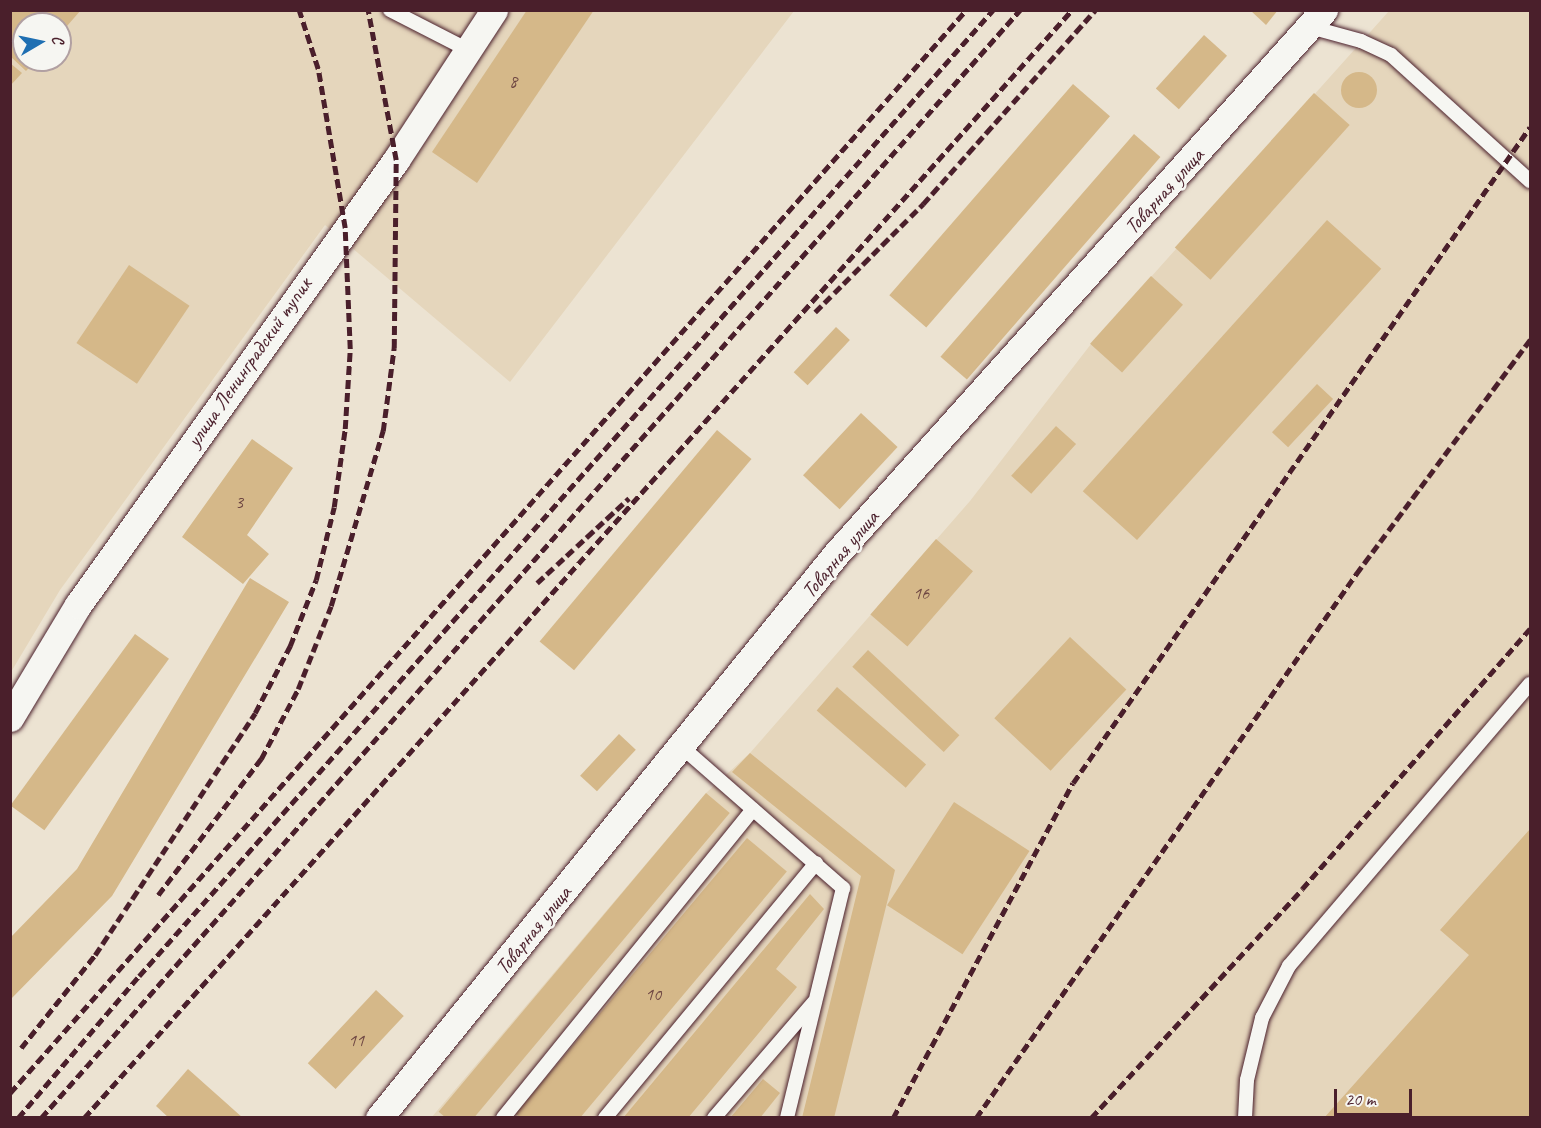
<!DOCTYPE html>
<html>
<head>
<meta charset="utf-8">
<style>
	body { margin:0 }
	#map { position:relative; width:1541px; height:1128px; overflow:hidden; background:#ece3d2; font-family:Caveat,sans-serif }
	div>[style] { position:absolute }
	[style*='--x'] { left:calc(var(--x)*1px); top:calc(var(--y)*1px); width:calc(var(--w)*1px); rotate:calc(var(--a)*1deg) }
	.built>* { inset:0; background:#e5d6bc }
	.building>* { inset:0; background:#d5b889; transform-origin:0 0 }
	.round { border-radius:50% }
	.roads { filter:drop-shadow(0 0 2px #4a1f2b) drop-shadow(0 0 2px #4a1f2b) }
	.lane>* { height:14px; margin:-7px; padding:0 7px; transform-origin:7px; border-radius:7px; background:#f6f6f2 }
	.street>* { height:27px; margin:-13.5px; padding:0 13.5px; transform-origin:13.5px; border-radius:13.5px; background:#f6f6f2 }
	.rail>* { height:4.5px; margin-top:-2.25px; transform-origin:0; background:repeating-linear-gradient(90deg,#4a1f2b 0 9px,transparent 0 13.5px) }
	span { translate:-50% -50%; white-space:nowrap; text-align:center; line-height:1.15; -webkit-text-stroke:5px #f6f6f2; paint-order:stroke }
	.number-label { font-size:18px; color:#6d4542 }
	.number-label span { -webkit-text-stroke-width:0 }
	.street-label { font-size:21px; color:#4a1f2b }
	.frame { position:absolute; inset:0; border:12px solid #4a1f2b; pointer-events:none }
	.north { position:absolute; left:12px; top:12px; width:60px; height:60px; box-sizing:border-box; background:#f6f6f2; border:2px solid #b1a0a2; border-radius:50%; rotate:81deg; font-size:16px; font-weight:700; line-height:24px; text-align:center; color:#4a1f2b }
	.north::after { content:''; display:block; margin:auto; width:21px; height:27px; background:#1f6fb2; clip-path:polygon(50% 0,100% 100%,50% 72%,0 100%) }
	.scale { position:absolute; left:1334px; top:1089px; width:78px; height:27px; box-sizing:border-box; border:3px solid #4a1f2b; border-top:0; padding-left:8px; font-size:18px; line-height:21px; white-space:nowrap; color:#4a1f2b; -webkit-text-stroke:4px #f6f6f2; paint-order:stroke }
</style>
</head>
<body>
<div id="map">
	<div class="built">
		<i style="clip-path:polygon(evenodd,11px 11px,794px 11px,510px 382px,325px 225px,60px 590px,11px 672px,11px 11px,24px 24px,60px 24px,60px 60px,24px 60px,24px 24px)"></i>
		<i style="clip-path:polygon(1389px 11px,1530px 11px,1530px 1117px,431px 1118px,706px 793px,750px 753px,970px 501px,1091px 344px)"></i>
	</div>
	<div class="building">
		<i style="clip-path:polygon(10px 10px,81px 10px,60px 34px,60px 24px,24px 24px,24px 60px,36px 60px,26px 71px,10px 56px)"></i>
		<i style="clip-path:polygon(527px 10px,594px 10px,477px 183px,432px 152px)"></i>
		<i style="clip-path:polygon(1250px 10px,1278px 10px,1266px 25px)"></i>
		<i style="left:1204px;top:35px;width:31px;height:72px;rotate:42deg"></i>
		<i style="clip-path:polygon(10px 63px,22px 73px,10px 86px)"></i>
		<i class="round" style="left:1341px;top:72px;width:36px;height:36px"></i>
		<i style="left:1073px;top:84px;width:49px;height:280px;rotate:41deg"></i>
		<i style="left:1314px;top:93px;width:48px;height:208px;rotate:42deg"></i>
		<i style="left:1134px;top:134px;width:35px;height:295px;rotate:41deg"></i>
		<i style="left:1327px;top:220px;width:73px;height:365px;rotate:42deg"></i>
		<i style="left:129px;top:265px;width:73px;height:94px;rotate:34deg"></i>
		<i style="left:1151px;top:276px;width:43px;height:91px;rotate:42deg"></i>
		<i style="left:836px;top:327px;width:19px;height:62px;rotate:43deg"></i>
		<i style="left:1317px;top:384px;width:22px;height:66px;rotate:43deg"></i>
		<i style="left:861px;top:413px;width:50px;height:85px;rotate:43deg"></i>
		<i style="left:1056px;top:426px;width:27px;height:67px;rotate:42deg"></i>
		<i style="left:717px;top:430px;width:45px;height:276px;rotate:40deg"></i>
		<i style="clip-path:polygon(252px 439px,293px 468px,247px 535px,269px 554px,243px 584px,182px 537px)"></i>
		<i style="left:936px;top:539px;width:49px;height:100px;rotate:41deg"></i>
		<i style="clip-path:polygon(250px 578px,289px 602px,112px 896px,10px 1000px,10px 938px,77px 869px)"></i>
		<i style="left:135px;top:634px;width:42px;height:212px;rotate:36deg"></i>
		<i style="left:1070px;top:637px;width:77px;height:111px;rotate:43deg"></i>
		<i style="left:868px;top:650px;width:125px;height:23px;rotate:43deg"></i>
		<i style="left:837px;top:687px;width:118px;height:31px;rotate:41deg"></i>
		<i style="left:619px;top:734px;width:23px;height:57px;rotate:43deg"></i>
		<i style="clip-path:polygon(750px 753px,895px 870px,834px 1118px,802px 1118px,861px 876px,732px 772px)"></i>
		<i style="left:706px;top:793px;width:31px;height:416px;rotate:40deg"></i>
		<i style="left:954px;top:802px;width:90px;height:123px;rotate:33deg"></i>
		<i style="clip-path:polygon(1530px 829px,1530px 1118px,1324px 1118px,1469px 955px,1440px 930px)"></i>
		<i style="left:747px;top:838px;width:52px;height:360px;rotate:40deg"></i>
		<i style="clip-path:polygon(810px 894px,824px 909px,776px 969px,797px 987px,688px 1118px,623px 1118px)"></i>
		<i style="left:376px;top:990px;width:38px;height:100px;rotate:43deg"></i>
		<i style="clip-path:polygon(188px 1069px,243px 1118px,169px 1118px,156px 1106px)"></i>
		<i style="clip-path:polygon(763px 1079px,780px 1093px,760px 1118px,730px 1118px)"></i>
	</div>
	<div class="roads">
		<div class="lane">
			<i style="--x:390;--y:10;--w:88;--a:27.1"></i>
			<i style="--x:1310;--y:27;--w:53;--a:15.4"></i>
			<i style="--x:1361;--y:41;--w:33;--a:25"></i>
			<i style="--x:1391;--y:55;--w:188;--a:42.2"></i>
			<i style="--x:683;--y:748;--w:213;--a:41.2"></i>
			<i style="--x:843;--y:888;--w:237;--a:103.7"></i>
			<i style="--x:503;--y:1118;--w:397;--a:-51"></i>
			<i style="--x:605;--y:1118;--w:331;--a:-50.4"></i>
			<i style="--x:714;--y:1118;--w:153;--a:-49.2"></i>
			<i style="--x:1245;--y:1118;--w:38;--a:-87"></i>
			<i style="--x:1247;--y:1080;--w:64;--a:-76.4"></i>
			<i style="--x:1262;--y:1018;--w:59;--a:-62.6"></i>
			<i style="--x:1289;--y:966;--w:371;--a:-49.5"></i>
		</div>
		<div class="street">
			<i style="--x:10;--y:718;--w:132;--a:-59"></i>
			<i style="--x:78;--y:605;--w:547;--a:-54.45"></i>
			<i style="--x:396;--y:160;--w:179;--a:-56.8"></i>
			<i style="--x:379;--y:1118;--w:726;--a:-50.98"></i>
			<i style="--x:836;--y:554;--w:731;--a:-48.11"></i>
		</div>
	</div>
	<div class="rail">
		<i style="--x:815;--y:312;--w:153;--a:-45"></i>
		<i style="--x:923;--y:204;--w:259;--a:-48.4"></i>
		<i style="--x:537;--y:583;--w:125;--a:-42.7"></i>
		<i style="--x:158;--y:895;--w:171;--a:-52.9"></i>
		<i style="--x:261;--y:759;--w:79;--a:-62.1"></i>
		<i style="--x:298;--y:689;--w:89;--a:-68.3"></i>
		<i style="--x:331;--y:606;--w:183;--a:-73.5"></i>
		<i style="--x:383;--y:431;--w:84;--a:-82.5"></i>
		<i style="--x:394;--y:348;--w:188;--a:-89.4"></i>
		<i style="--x:396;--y:160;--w:153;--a:-100.6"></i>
		<i style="--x:21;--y:1048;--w:119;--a:-51.5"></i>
		<i style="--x:95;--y:955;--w:290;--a:-56.5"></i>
		<i style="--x:255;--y:713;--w:76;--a:-62.4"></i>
		<i style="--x:290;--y:646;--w:71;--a:-68.5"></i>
		<i style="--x:316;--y:580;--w:75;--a:-76.1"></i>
		<i style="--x:334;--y:507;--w:79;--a:-82"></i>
		<i style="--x:345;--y:429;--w:80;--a:-86.4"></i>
		<i style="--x:350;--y:349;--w:121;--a:-92.4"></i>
		<i style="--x:345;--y:228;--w:161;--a:-99.6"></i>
		<i style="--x:318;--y:69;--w:62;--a:-107.9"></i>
		<i style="--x:10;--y:1093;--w:1445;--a:-48.56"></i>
		<i style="--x:18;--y:1118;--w:187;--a:-49.6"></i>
		<i style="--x:139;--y:976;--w:1289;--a:-48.52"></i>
		<i style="--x:41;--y:1118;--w:1479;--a:-48.54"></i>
		<i style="--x:84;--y:1118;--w:1485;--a:-48.28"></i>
		<i style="--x:893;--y:1118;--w:380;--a:-61.8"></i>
		<i style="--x:1073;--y:783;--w:799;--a:-55.14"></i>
		<i style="--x:976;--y:1118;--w:664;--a:-55.06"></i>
		<i style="--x:1356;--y:574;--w:292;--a:-53.4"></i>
		<i style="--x:1091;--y:1118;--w:311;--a:-47.3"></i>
		<i style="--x:1302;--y:889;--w:346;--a:-48.8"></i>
	</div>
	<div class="number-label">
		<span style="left:513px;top:81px">8</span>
		<span style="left:239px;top:502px">3</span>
		<span style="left:921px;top:593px">16</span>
		<span style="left:653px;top:994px">10</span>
		<span style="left:356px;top:1040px">11</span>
	</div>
	<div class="street-label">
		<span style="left:1164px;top:191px;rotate:-48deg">Товарная улица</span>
		<span style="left:249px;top:362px;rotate:-55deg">улица Ленинградский тупик</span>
		<span style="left:840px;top:554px;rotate:-50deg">Товарная улица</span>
		<span style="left:533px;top:930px;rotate:-51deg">Товарная улица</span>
	</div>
	<div class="frame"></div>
	<div class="north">С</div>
	<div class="scale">20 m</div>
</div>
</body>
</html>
